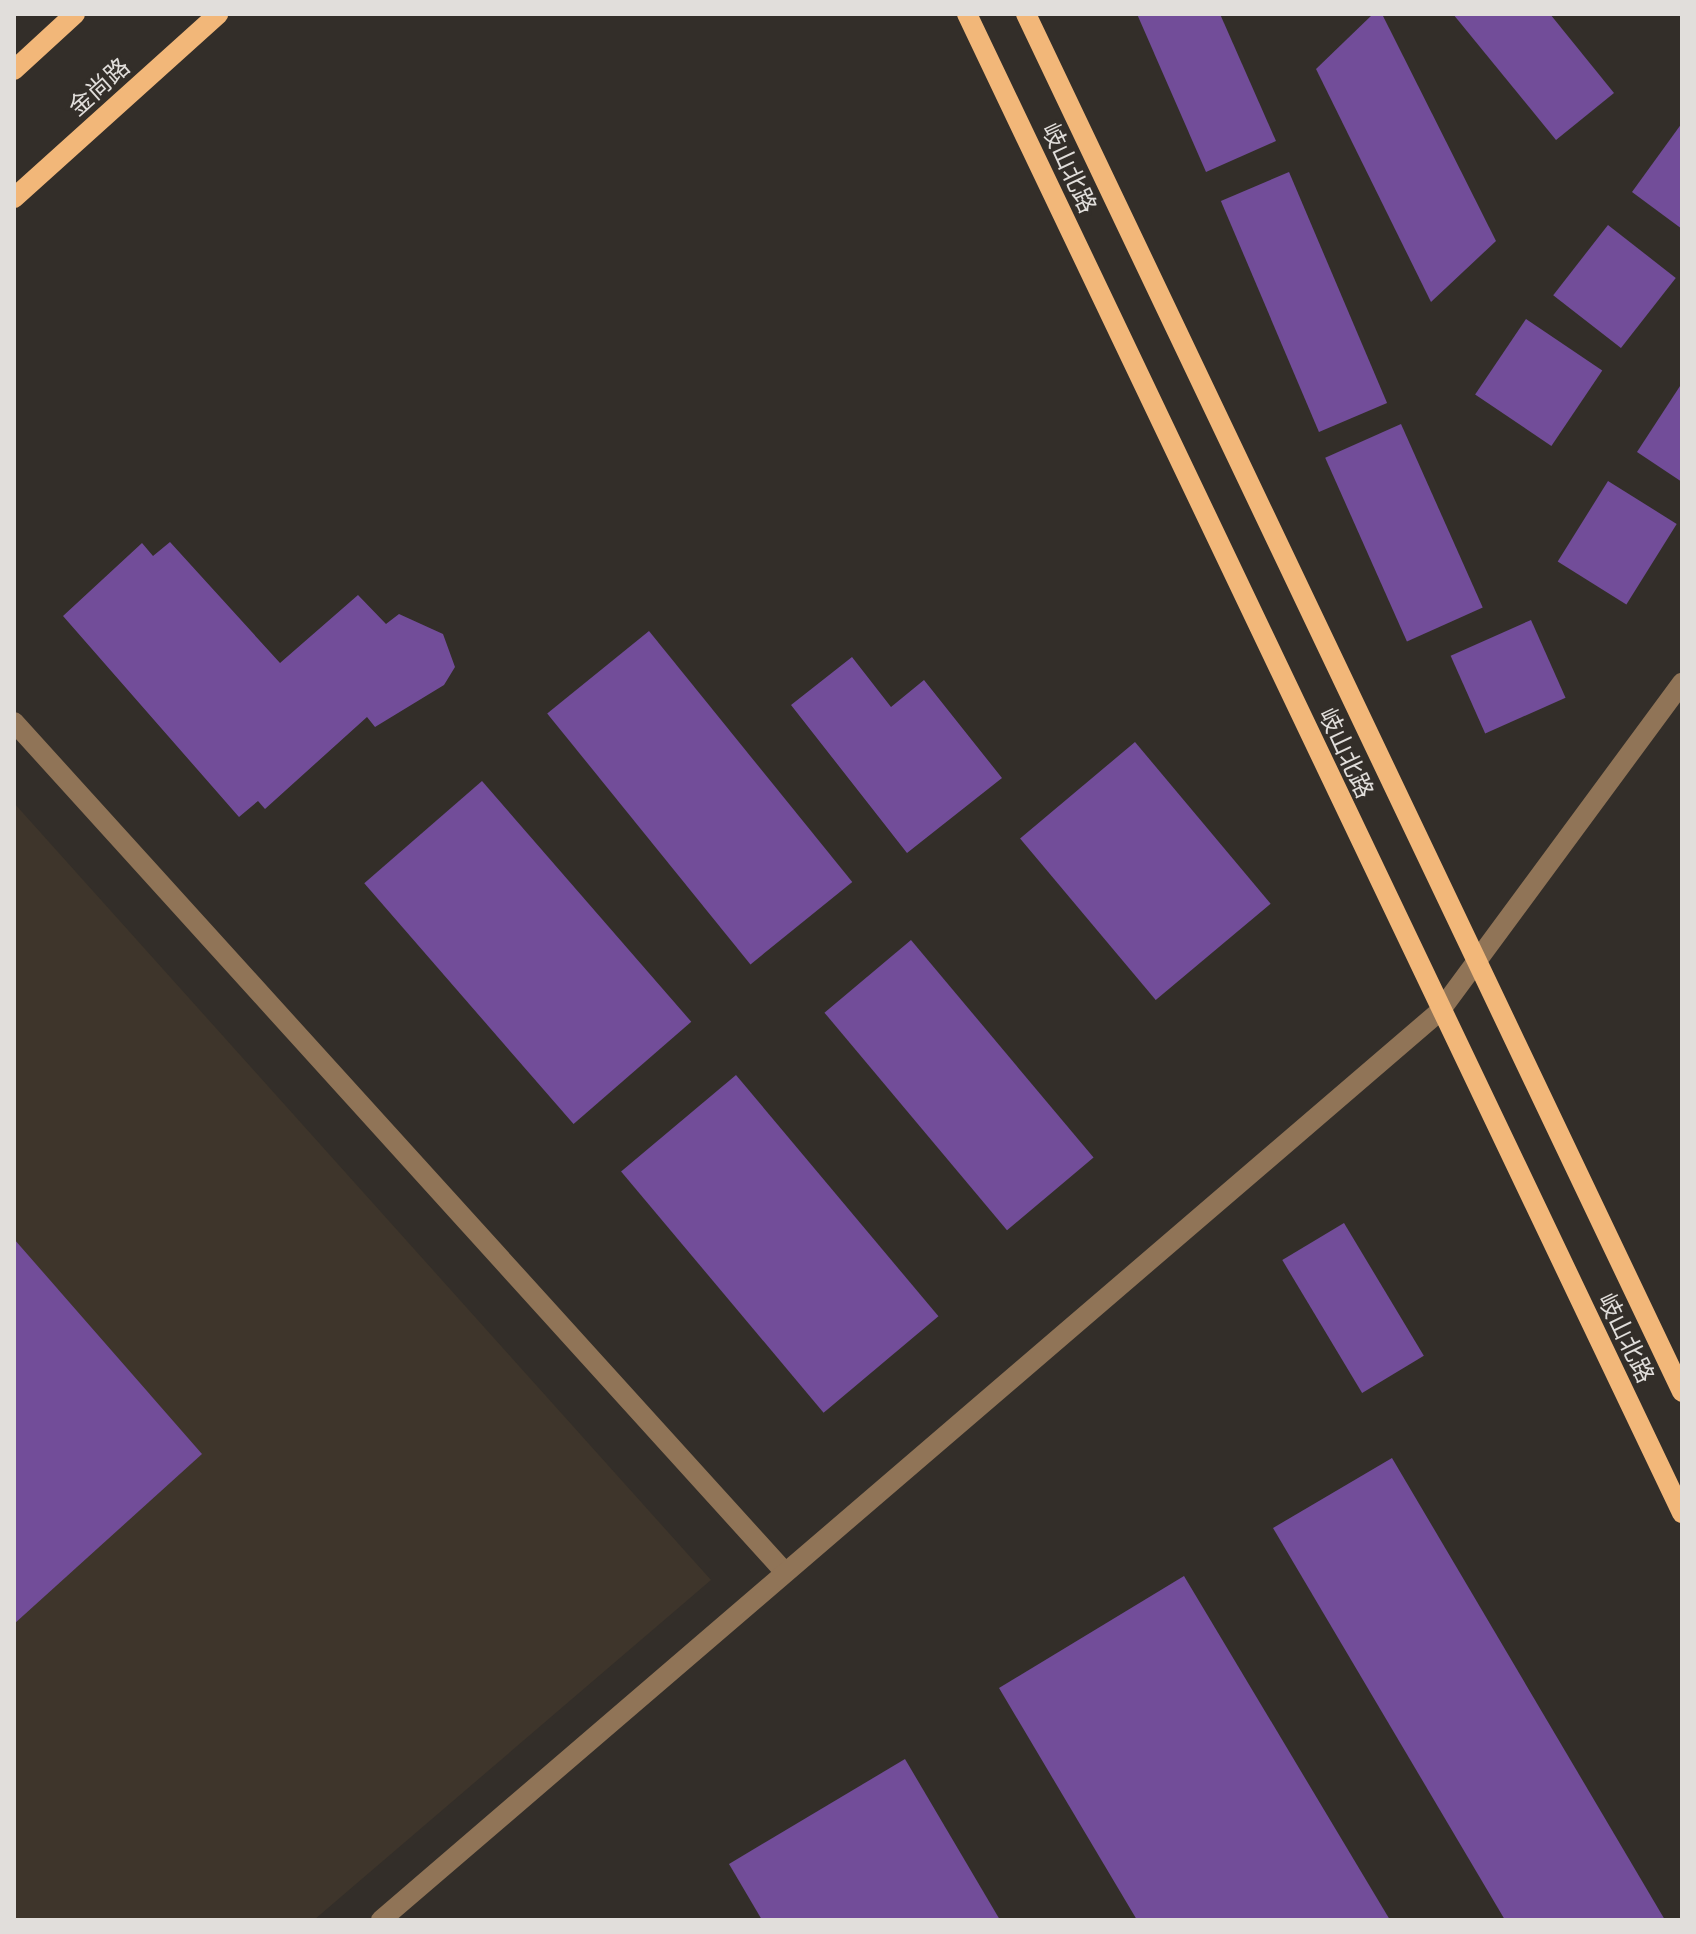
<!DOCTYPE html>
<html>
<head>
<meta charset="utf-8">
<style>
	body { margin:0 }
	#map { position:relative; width:1696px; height:1934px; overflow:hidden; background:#332e29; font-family:Arial,"Noto Sans SC",sans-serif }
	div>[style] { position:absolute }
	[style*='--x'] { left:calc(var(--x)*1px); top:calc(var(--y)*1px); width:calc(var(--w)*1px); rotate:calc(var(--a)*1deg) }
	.built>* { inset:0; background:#3e352b }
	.building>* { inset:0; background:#724d99; transform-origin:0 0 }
	.minor>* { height:20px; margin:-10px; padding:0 10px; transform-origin:10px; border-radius:10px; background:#907457 }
	.major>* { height:20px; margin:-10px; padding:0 10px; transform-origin:10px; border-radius:10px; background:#f2b779 }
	span { translate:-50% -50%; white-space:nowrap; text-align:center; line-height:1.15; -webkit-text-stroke:6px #332e29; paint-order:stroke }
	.street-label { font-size:24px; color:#e1dedb }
	.frame { position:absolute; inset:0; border:16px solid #e1dedb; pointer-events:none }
</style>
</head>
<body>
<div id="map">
	<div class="built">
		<i style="clip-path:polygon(14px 803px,711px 1580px,314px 1920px,14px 1920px)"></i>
	</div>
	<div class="building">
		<i style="clip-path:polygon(1137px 14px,1220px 14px,1276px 141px,1206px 172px)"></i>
		<i style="clip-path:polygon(1373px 14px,1382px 14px,1496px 241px,1431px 302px,1316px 69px)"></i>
		<i style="clip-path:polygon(1453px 14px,1550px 14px,1614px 93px,1556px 140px)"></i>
		<i style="clip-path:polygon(1682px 123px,1682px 229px,1632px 192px)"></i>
		<i style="left:1289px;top:172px;width:251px;height:74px;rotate:67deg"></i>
		<i style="left:1608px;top:225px;width:86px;height:89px;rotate:38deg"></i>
		<i style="left:1526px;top:319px;width:92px;height:91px;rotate:34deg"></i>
		<i style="clip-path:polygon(1682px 383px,1682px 482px,1637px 452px)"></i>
		<i style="left:1401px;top:424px;width:201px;height:83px;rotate:66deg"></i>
		<i style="left:1608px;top:481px;width:81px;height:95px;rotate:32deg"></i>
		<i style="clip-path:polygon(170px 542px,280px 663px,358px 595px,386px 624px,399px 614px,443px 634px,455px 667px,444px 685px,375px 727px,367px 717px,265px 809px,258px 801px,239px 817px,63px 616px,142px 543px,153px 556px)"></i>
		<i style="left:1531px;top:620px;width:85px;height:88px;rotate:66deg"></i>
		<i style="left:649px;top:631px;width:323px;height:131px;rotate:51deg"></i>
		<i style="clip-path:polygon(852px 657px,891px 707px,924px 680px,1002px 778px,907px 853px,791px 705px)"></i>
		<i style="left:1135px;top:742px;width:211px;height:150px;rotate:50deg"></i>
		<i style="left:482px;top:781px;width:319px;height:156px;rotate:49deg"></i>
		<i style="left:911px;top:940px;width:284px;height:113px;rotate:50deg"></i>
		<i style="left:736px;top:1075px;width:315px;height:150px;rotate:50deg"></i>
		<i style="left:1344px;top:1223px;width:155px;height:72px;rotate:59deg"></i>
		<i style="clip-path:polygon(14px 1239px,202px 1454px,14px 1624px)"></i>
		<i style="clip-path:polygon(1392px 1458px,1665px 1920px,1505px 1920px,1273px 1528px)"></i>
		<i style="clip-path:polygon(1184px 1576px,1390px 1920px,1137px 1920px,999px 1688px)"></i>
		<i style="clip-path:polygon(905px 1759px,1000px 1920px,762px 1920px,729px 1864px)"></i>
	</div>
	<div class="minor">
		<i style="--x:14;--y:722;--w:1143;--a:47.8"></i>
		<i style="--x:381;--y:1920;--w:1396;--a:-40.64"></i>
		<i style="--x:1440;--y:1011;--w:408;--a:-53.6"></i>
	</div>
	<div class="major">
		<i style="--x:967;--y:14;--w:1661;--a:64.5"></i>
		<i style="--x:1026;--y:14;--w:1526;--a:64.54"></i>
		<i style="--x:14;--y:70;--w:83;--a:-42.6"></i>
		<i style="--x:14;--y:198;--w:275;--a:-42"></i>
	</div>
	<div class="street-label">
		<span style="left:99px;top:87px;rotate:-42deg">金尚路</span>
		<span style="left:1069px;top:168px;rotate:65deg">岐山北路</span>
		<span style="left:1346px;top:753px;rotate:65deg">岐山北路</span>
		<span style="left:1626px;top:1338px;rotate:64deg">岐山北路</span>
	</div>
	<div class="frame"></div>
</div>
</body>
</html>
